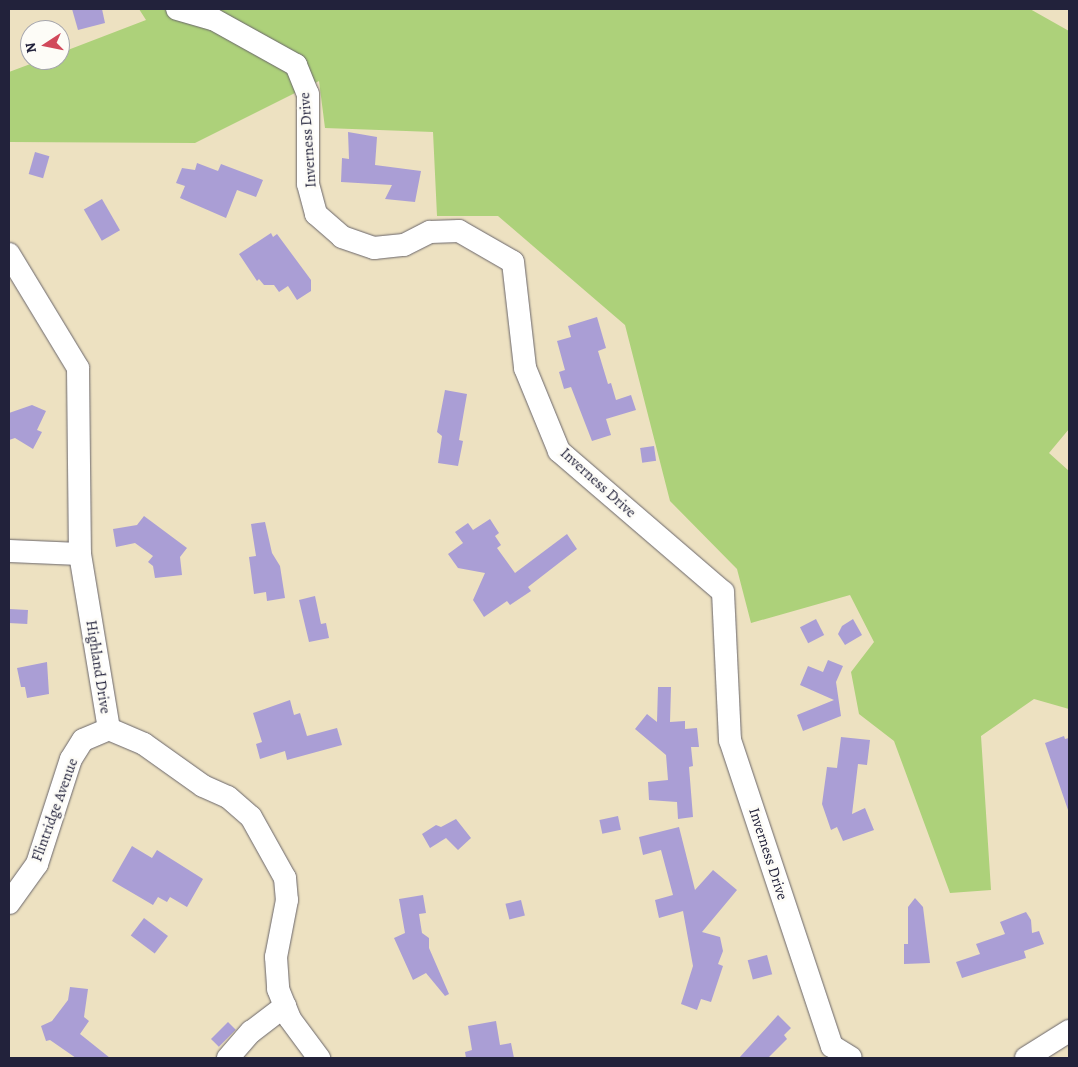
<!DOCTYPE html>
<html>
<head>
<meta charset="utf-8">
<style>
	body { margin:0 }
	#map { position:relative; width:1078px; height:1067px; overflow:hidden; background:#ede1c1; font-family:Alegreya,serif }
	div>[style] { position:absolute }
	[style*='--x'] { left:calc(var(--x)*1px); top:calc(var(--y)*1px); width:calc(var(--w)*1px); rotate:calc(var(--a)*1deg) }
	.green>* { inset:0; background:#add17a }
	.building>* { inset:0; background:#aa9ed5; transform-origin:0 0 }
	.roads { filter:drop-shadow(0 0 1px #69656a) drop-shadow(0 0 1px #69656a) }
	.minor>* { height:22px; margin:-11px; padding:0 11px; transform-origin:11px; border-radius:11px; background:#fff }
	span { translate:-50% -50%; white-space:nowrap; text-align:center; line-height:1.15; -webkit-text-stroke:5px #fdfcf7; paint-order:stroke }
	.street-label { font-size:15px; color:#22223b }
	.frame { position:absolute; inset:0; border:10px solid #22223b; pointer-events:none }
	.north { position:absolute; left:20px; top:20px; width:50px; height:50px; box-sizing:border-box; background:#fdfcf7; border:1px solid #a5a5ac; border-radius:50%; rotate:259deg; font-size:14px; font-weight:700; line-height:20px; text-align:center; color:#22223b }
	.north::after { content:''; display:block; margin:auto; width:18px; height:22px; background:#d1495b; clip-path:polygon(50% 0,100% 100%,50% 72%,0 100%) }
</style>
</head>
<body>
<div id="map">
	<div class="green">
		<i style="clip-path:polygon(139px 9px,1030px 9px,1069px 31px,1069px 429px,1049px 453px,1069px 471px,1069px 709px,1034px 699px,981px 736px,991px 890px,950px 893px,894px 741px,859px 714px,851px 672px,874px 642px,850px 595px,751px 623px,737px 569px,670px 501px,625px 325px,498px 216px,437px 216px,433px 132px,325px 128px,319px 81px,195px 143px,9px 142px,9px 72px,41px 60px,60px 60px,60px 53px,146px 20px)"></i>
	</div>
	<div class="building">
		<i style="clip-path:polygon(72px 9px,102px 9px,105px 23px,78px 30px)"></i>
		<i style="clip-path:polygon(348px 132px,377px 137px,375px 165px,421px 171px,415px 202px,385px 199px,392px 185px,341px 182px,342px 158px,349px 159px)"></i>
		<i style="left:35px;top:152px;width:15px;height:23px;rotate:16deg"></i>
		<i style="clip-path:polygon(197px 163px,218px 171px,221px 164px,263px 180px,256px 197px,237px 190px,226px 218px,180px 198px,185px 186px,176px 183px,182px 168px,195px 170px)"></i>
		<i style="left:102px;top:199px;width:36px;height:21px;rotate:60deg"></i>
		<i style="clip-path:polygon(271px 233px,273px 237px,277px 234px,311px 280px,311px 291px,297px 300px,288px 286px,279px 292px,274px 285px,264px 285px,259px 279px,257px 281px,239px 254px)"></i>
		<i style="clip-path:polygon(597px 317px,606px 348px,598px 351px,608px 384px,611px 383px,616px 400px,631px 395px,636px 410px,606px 419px,611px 435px,592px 441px,571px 387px,564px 389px,559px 372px,565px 370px,557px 341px,571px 337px,568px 326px)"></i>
		<i style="clip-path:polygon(445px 390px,467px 394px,459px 440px,463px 441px,458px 466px,438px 463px,442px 436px,437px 432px)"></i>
		<i style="clip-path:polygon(32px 405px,46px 411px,37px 430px,42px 432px,33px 449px,15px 438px,9px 440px,9px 413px)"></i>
		<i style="left:654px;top:446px;width:15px;height:14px;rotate:82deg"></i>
		<i style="clip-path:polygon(144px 516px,187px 548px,180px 557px,182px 575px,155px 578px,153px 566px,148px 562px,153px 556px,135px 543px,116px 547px,113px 529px,137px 525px)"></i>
		<i style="clip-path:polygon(490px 519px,499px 533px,495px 536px,501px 545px,497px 548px,515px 573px,567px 534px,577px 549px,528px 587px,531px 591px,510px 605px,507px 601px,484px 617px,473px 600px,485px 573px,458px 568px,448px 554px,463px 543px,455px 532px,468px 523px,473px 530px)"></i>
		<i style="clip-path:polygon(265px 522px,272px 553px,280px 566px,285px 598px,267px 601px,266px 592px,254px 594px,249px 557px,256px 556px,251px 524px)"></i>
		<i style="clip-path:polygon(315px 596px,321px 624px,326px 623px,329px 638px,309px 642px,299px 600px)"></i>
		<i style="left:9px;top:609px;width:19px;height:14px;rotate:3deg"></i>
		<i style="left:816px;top:619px;width:18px;height:18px;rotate:63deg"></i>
		<i style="clip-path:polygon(853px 619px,862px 635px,845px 645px,838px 634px,842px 626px)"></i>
		<i style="clip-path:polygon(828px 660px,843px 666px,836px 682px,841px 716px,803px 731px,797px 715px,834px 700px,800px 685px,808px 666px,823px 672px)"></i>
		<i style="clip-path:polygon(47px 662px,49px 694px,27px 698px,25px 687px,21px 687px,17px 668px)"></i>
		<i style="clip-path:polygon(658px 687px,671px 687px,670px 722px,685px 721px,685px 729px,697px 728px,699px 747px,691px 747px,693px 766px,689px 767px,693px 817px,678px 819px,677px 802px,649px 800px,648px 782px,668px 780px,666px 755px,635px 729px,647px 714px,657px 722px)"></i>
		<i style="clip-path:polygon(290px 700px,294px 715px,300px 713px,307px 736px,337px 728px,342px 745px,287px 760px,285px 751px,260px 759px,256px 744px,262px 742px,253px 713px)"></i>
		<i style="clip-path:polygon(1064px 736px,1065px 739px,1069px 738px,1068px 810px,1045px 743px)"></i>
		<i style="clip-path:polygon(841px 737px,870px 740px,867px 765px,858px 764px,852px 814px,865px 808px,874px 830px,843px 841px,837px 827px,831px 830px,822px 804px,827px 767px,837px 768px)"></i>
		<i style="left:618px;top:816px;width:14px;height:19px;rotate:78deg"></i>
		<i style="clip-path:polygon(456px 819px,471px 838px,458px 850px,446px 838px,430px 848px,422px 834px,436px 825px,441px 827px)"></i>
		<i style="clip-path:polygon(679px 827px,695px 890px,713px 870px,737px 890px,702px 932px,720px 937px,723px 951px,718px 964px,723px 966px,711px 1002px,701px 999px,697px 1010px,681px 1004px,693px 966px,683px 911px,659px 918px,655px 900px,673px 895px,661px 850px,643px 855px,639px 837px)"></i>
		<i style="clip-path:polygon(132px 846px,152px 858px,157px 850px,203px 879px,187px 907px,170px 897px,167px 902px,158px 897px,153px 905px,112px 881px)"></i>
		<i style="clip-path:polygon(423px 895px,426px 913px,419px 914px,422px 933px,429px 938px,429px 948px,449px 994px,445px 996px,426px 973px,413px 980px,394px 938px,405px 933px,399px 899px)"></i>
		<i style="clip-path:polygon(915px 898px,923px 907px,930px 963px,904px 964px,904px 944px,908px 944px,908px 907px)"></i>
		<i style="left:521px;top:900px;width:16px;height:16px;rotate:76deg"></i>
		<i style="clip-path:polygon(1026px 912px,1031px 920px,1032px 933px,1039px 931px,1044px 944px,1024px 951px,1026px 958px,962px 978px,956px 962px,980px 954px,976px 944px,1005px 934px,1000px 922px)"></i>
		<i style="left:144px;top:918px;width:30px;height:22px;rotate:37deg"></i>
		<i style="left:767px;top:955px;width:20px;height:20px;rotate:75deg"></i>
		<i style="clip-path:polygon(70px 987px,88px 989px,84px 1017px,89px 1021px,80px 1034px,110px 1058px,76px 1058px,50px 1040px,46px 1041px,41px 1026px,52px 1021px,68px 1000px)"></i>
		<i style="clip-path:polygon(778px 1015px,791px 1028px,784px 1035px,787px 1039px,768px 1058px,739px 1058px)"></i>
		<i style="clip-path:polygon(496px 1021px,500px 1045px,511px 1043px,514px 1058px,466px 1058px,465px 1052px,472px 1050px,468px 1026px)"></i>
		<i style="left:228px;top:1022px;width:11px;height:24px;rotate:45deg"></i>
	</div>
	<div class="roads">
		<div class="minor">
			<i style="--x:177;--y:9;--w:37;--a:16"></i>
			<i style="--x:213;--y:19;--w:95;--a:29"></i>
			<i style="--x:296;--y:65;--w:31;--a:68"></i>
			<i style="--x:308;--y:94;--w:90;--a:90"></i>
			<i style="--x:308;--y:184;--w:31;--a:75"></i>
			<i style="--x:316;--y:214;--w:35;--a:41"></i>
			<i style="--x:342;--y:237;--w:34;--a:19"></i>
			<i style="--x:374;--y:248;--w:30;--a:-6"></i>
			<i style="--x:404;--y:245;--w:29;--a:-27"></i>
			<i style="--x:430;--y:232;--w:29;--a:-2"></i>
			<i style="--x:459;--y:231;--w:62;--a:29.9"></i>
			<i style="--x:513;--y:262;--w:107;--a:83.5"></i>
			<i style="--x:525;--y:368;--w:90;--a:67.7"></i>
			<i style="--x:559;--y:451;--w:216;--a:40.7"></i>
			<i style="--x:723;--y:592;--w:148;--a:87.3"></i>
			<i style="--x:730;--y:740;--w:323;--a:71.6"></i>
			<i style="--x:832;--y:1046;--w:22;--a:32"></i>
			<i style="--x:9;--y:254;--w:133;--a:58.8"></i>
			<i style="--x:78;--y:368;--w:186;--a:89.4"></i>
			<i style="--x:80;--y:554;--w:177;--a:80.6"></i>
			<i style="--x:109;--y:729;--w:38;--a:23"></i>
			<i style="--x:144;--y:744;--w:72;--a:35.4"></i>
			<i style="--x:203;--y:786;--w:27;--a:24"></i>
			<i style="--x:228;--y:797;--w:30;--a:41"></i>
			<i style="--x:251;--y:817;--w:70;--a:60.9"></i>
			<i style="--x:285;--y:878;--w:22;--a:85"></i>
			<i style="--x:287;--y:900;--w:58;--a:100.9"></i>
			<i style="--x:276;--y:957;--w:32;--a:86"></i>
			<i style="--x:278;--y:989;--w:32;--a:68"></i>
			<i style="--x:290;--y:1019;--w:49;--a:53.4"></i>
			<i style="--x:9;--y:551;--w:71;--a:2.4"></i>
			<i style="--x:9;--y:903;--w:48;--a:-54.3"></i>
			<i style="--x:37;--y:864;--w:110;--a:-72.1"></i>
			<i style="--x:71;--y:759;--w:22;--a:-58"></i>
			<i style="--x:83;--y:740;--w:28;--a:-23"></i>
			<i style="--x:228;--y:1058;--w:35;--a:-49"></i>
			<i style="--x:251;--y:1032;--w:43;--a:-37.4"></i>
			<i style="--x:1026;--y:1058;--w:51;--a:-32.1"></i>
		</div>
	</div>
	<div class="street-label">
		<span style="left:308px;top:140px;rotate:-94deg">Inverness Drive</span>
		<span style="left:598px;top:483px;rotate:42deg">Inverness Drive</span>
		<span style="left:98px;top:667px;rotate:81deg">Highland Drive</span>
		<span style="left:55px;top:810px;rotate:-70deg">Flintridge Avenue</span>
		<span style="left:768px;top:854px;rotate:72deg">Inverness Drive</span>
	</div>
	<div class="frame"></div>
	<div class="north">N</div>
</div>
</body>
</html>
